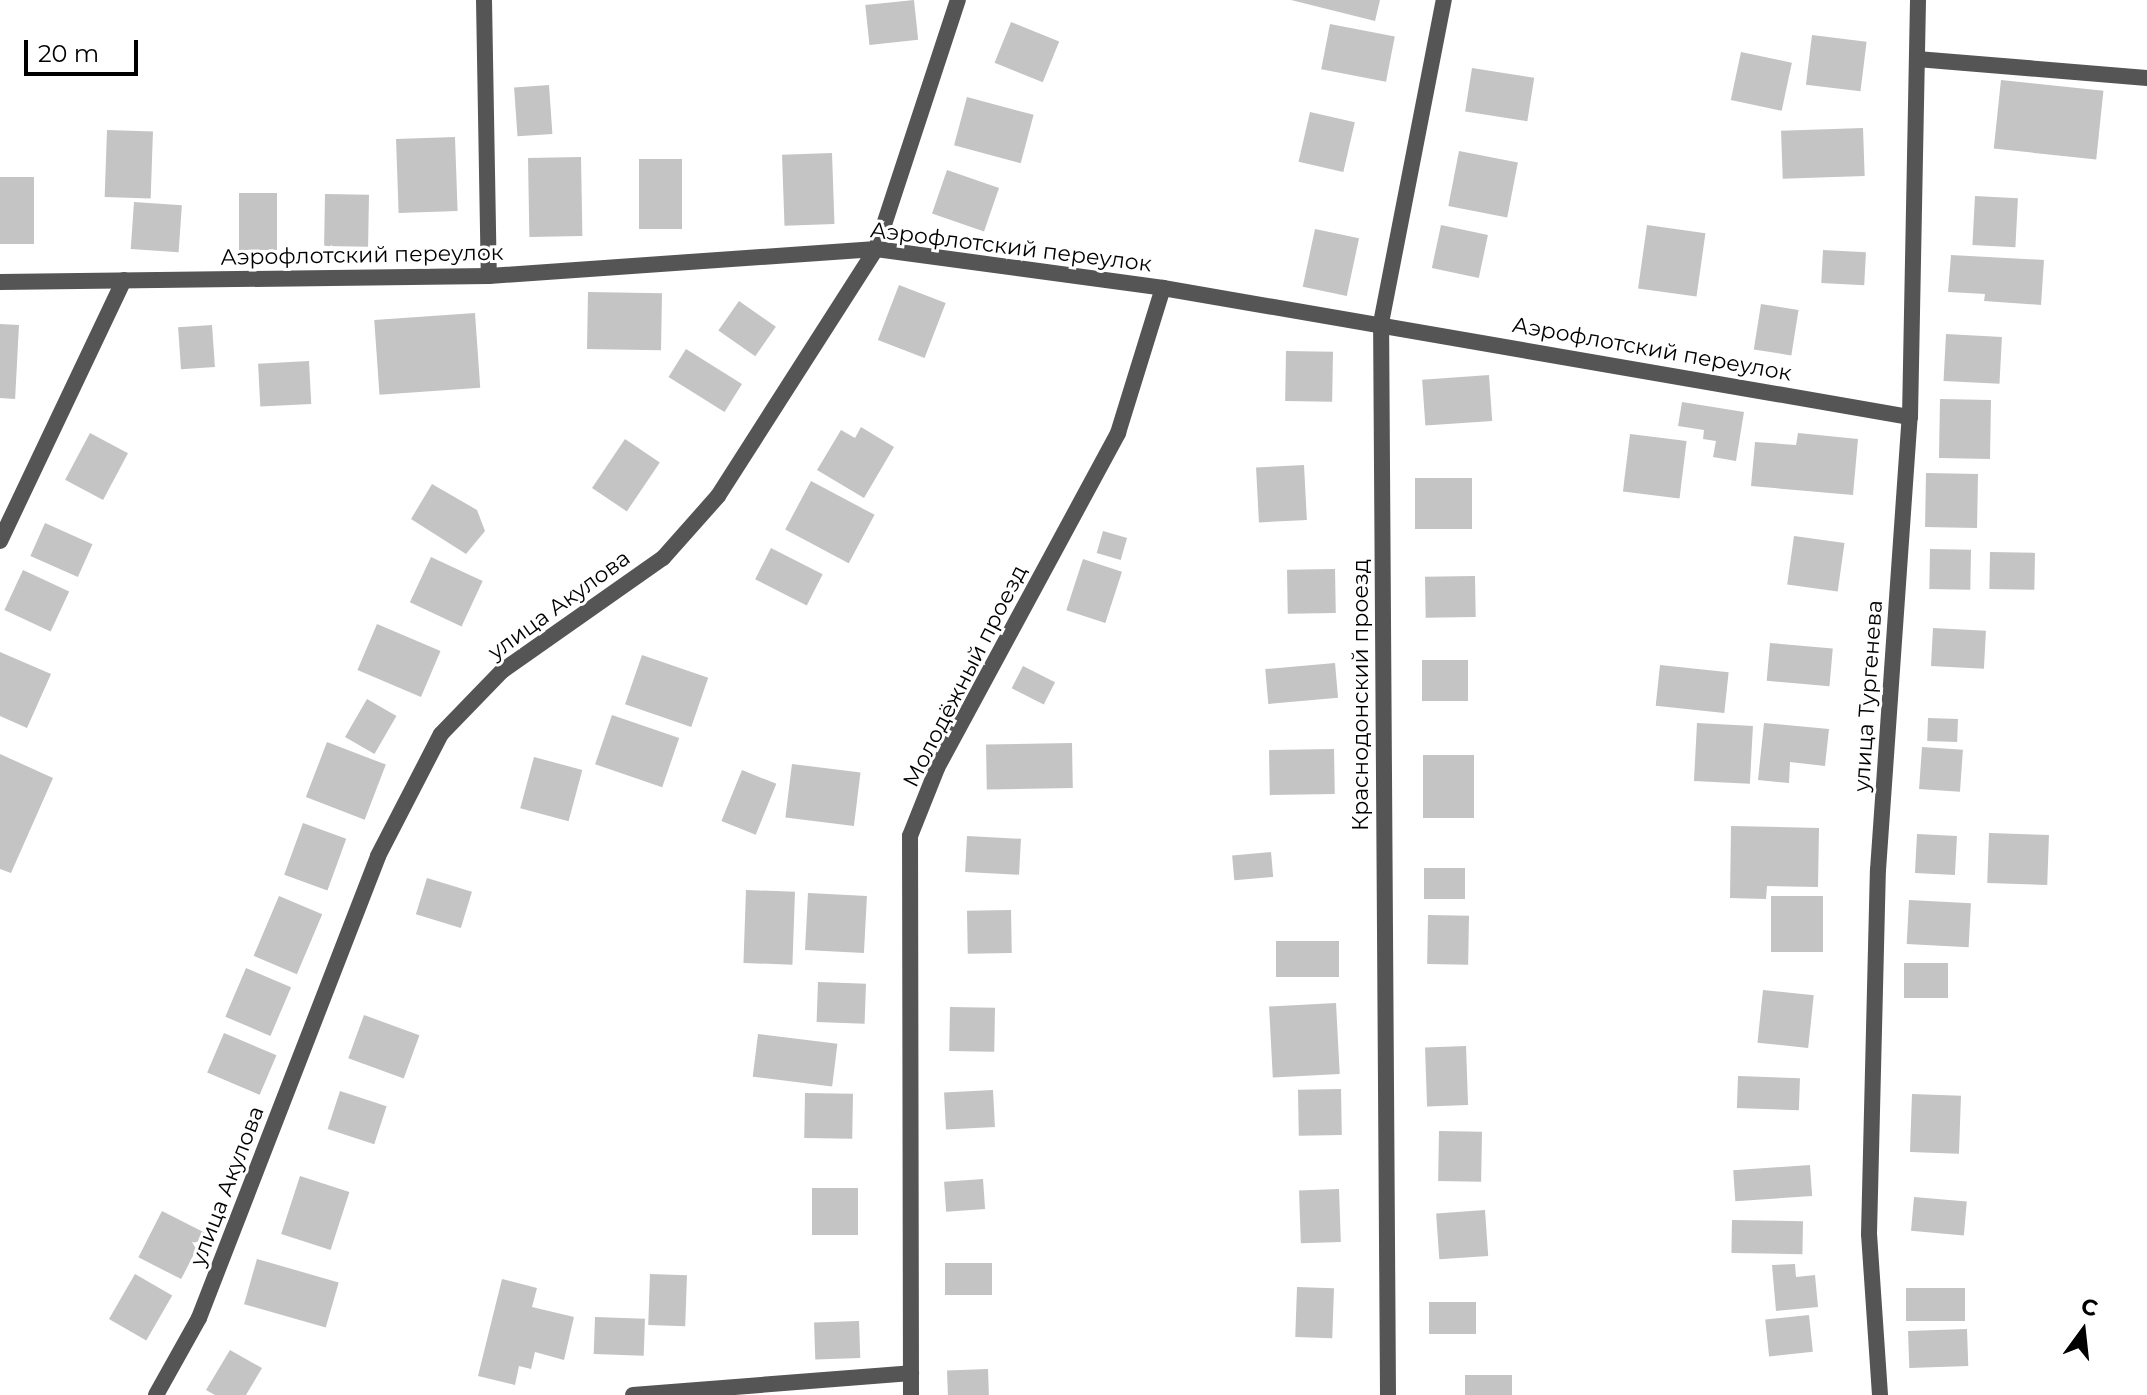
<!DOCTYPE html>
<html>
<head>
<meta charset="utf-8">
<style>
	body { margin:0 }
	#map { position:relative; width:2147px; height:1395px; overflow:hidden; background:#fff; font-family:Montserrat,sans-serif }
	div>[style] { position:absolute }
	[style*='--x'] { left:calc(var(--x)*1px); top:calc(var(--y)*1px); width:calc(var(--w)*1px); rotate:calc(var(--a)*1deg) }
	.building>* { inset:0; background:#c4c4c4; transform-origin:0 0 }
	.lane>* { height:16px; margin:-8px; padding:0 8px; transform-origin:8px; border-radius:8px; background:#555 }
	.street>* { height:16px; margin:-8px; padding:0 8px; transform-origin:8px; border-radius:8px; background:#555 }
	span { translate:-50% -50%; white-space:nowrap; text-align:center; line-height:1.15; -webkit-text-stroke:6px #fff; paint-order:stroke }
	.street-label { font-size:22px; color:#000 }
	.north { position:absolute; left:2043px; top:1291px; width:80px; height:80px; -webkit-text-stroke:6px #fff; paint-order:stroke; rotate:15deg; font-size:22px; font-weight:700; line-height:32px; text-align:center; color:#000 }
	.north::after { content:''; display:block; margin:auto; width:28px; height:36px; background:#000; clip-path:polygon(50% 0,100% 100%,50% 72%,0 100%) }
	.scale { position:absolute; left:24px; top:40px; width:114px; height:36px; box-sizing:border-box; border:4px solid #000; border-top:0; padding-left:10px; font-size:24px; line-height:28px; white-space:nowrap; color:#000; -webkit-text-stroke:6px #fff; paint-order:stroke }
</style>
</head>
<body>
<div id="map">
	<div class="building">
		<i style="left:914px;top:0;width:40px;height:49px;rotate:84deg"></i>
		<i style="clip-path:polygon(1291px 0,1380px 0,1375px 21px)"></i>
		<i style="left:1011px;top:22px;width:52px;height:44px;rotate:22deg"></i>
		<i style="left:1330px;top:24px;width:66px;height:46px;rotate:11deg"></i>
		<i style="left:1812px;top:35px;width:55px;height:50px;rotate:7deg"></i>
		<i style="left:1741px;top:52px;width:52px;height:49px;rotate:12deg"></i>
		<i style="left:1472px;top:68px;width:63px;height:44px;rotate:9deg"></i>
		<i style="left:2001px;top:80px;width:103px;height:69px;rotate:6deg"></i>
		<i style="left:549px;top:85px;width:49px;height:35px;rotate:86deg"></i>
		<i style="left:967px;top:97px;width:69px;height:50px;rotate:15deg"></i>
		<i style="left:1310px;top:112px;width:46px;height:51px;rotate:13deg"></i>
		<i style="left:1863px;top:128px;width:48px;height:82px;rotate:88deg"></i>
		<i style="left:107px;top:130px;width:46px;height:67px;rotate:2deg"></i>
		<i style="left:455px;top:137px;width:74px;height:59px;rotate:88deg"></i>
		<i style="left:1459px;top:151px;width:60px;height:56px;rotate:11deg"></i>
		<i style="left:832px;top:153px;width:71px;height:50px;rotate:88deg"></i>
		<i style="left:581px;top:157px;width:79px;height:53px;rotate:89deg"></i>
		<i style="left:639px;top:159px;width:43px;height:70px"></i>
		<i style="left:947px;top:170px;width:55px;height:46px;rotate:19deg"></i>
		<i style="left:0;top:177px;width:34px;height:67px"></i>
		<i style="left:239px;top:193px;width:38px;height:57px"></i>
		<i style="left:325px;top:194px;width:44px;height:52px;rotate:1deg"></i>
		<i style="left:1975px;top:196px;width:43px;height:49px;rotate:3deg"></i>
		<i style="left:134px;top:202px;width:48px;height:47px;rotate:4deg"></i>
		<i style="left:1441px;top:225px;width:48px;height:44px;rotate:12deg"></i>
		<i style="left:1647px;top:225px;width:59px;height:64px;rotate:8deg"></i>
		<i style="left:1315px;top:229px;width:45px;height:59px;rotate:12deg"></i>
		<i style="left:1823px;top:250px;width:43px;height:33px;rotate:3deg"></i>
		<i style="clip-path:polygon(1951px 255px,2044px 260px,2041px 305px,1984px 301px,1985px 294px,1948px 292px)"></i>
		<i style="left:899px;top:285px;width:50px;height:59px;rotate:21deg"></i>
		<i style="left:588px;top:292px;width:74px;height:57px;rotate:1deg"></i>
		<i style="left:739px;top:301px;width:45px;height:36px;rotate:35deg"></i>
		<i style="left:1761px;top:304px;width:38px;height:46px;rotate:9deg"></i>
		<i style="left:475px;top:313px;width:75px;height:101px;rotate:86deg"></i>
		<i style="left:0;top:324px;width:19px;height:74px;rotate:3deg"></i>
		<i style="left:212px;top:325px;width:42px;height:34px;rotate:86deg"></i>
		<i style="left:1946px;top:334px;width:56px;height:47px;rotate:3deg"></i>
		<i style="left:686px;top:349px;width:66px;height:33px;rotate:32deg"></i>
		<i style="left:1286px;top:351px;width:47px;height:50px;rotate:1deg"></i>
		<i style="left:309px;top:361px;width:43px;height:51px;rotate:87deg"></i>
		<i style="left:1489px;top:375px;width:46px;height:67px;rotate:86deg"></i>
		<i style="left:1940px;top:399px;width:51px;height:59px;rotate:1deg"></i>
		<i style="clip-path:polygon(1682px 402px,1744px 412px,1736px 461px,1713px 457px,1716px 441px,1703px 439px,1704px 430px,1678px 426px)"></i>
		<i style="clip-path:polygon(861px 427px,894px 447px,864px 498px,817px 470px,841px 430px,855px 438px)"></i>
		<i style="left:90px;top:433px;width:43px;height:53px;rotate:28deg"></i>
		<i style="clip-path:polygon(1798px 433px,1858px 439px,1853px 495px,1751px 486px,1755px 442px,1796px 445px)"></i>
		<i style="left:1630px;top:434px;width:57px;height:58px;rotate:7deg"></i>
		<i style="left:625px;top:439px;width:42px;height:59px;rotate:34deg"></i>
		<i style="left:1304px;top:465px;width:55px;height:48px;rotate:87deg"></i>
		<i style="left:1926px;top:473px;width:52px;height:54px;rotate:1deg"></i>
		<i style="left:1415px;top:478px;width:57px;height:51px"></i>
		<i style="left:811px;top:481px;width:72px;height:55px;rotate:28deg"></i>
		<i style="clip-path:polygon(432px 484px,477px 510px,485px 531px,466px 554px,411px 519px)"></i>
		<i style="left:45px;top:523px;width:52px;height:36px;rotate:24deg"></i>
		<i style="left:1103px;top:531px;width:25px;height:23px;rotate:16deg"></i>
		<i style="left:1794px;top:536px;width:51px;height:49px;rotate:8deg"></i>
		<i style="left:771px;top:548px;width:58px;height:35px;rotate:27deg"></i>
		<i style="left:1930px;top:549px;width:41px;height:40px;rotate:1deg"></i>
		<i style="left:1990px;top:552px;width:45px;height:37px;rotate:1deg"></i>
		<i style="left:431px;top:557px;width:57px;height:50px;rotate:25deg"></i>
		<i style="left:1083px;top:559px;width:41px;height:54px;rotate:18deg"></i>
		<i style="left:1335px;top:569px;width:44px;height:48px;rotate:89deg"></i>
		<i style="left:23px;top:570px;width:51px;height:44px;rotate:25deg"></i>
		<i style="left:1475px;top:576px;width:41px;height:50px;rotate:89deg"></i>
		<i style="left:377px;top:624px;width:69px;height:50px;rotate:23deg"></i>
		<i style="left:1933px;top:628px;width:53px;height:38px;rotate:3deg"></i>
		<i style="left:1770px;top:643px;width:63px;height:38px;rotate:5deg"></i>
		<i style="clip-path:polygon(0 652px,51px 674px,27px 728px,0 716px)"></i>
		<i style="left:642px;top:655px;width:70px;height:52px;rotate:19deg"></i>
		<i style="left:1422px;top:660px;width:46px;height:41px"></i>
		<i style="left:1335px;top:663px;width:35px;height:70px;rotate:85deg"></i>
		<i style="left:1660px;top:665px;width:69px;height:41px;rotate:6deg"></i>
		<i style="left:1023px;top:666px;width:36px;height:25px;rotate:27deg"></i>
		<i style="left:367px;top:699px;width:34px;height:44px;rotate:30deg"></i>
		<i style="left:612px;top:715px;width:71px;height:52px;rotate:19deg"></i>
		<i style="left:1928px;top:718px;width:30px;height:23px;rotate:2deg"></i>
		<i style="left:1697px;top:723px;width:56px;height:58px;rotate:3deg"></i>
		<i style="clip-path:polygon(1764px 723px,1829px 729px,1825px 766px,1790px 762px,1789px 783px,1758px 780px)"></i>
		<i style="left:327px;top:742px;width:63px;height:59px;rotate:21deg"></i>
		<i style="left:1072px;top:743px;width:45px;height:86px;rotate:89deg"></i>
		<i style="left:1922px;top:747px;width:41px;height:42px;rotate:4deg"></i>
		<i style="left:1334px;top:749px;width:45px;height:65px;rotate:89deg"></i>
		<i style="clip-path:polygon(0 754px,53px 778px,11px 873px,0 869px)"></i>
		<i style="left:1423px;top:755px;width:51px;height:63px"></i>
		<i style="left:534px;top:757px;width:50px;height:53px;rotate:15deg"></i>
		<i style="left:792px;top:764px;width:69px;height:54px;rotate:7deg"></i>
		<i style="left:742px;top:770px;width:37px;height:55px;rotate:22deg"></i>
		<i style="left:303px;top:823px;width:46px;height:55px;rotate:20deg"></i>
		<i style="clip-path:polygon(1731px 826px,1819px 828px,1818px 887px,1767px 886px,1766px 899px,1730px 898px)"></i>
		<i style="left:1989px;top:833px;width:60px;height:50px;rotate:2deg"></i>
		<i style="left:1917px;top:834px;width:40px;height:39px;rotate:3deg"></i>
		<i style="left:967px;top:836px;width:54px;height:36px;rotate:3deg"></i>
		<i style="left:1271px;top:852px;width:25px;height:39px;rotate:85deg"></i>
		<i style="left:1424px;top:868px;width:41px;height:31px"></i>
		<i style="left:427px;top:878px;width:47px;height:38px;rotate:17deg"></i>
		<i style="left:746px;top:890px;width:49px;height:73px;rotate:2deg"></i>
		<i style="left:808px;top:893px;width:59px;height:57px;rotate:3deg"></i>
		<i style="left:279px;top:896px;width:47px;height:65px;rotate:23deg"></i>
		<i style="left:1771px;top:896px;width:52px;height:56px"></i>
		<i style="left:1909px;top:900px;width:62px;height:44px;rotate:3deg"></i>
		<i style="left:1011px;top:910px;width:43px;height:44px;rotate:89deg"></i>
		<i style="left:1428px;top:915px;width:41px;height:49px;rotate:1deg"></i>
		<i style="left:1276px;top:941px;width:63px;height:36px"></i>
		<i style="left:1904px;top:963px;width:44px;height:35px"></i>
		<i style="left:246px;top:968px;width:49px;height:53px;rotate:23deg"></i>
		<i style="left:818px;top:982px;width:48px;height:40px;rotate:2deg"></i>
		<i style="left:1763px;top:990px;width:51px;height:53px;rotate:6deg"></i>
		<i style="left:1336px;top:1003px;width:71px;height:67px;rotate:87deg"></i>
		<i style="left:950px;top:1007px;width:45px;height:44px;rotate:1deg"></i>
		<i style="left:364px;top:1015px;width:59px;height:46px;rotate:20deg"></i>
		<i style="left:224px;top:1033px;width:57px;height:43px;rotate:23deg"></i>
		<i style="left:758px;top:1034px;width:80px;height:43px;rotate:7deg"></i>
		<i style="left:1466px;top:1046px;width:59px;height:41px;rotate:88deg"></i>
		<i style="left:1738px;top:1076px;width:62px;height:32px;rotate:2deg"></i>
		<i style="left:1341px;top:1089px;width:46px;height:43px;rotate:89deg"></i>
		<i style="left:993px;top:1090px;width:37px;height:49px;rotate:87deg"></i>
		<i style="left:340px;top:1091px;width:49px;height:40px;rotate:18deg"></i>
		<i style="left:805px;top:1093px;width:48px;height:45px;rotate:1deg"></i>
		<i style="left:1912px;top:1094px;width:49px;height:58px;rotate:2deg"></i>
		<i style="left:1439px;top:1131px;width:43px;height:50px;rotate:1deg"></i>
		<i style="left:1810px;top:1165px;width:31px;height:77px;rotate:86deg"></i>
		<i style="left:300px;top:1176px;width:52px;height:61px;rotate:18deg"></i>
		<i style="left:983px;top:1179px;width:30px;height:39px;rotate:86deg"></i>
		<i style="left:812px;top:1188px;width:46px;height:47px"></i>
		<i style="left:1339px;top:1189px;width:53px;height:40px;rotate:88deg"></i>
		<i style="left:1914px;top:1197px;width:53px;height:34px;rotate:5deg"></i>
		<i style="left:1485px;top:1210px;width:46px;height:49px;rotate:86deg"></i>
		<i style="left:162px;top:1211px;width:48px;height:52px;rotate:27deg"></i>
		<i style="left:1732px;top:1220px;width:71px;height:33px;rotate:1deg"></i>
		<i style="left:257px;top:1259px;width:85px;height:47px;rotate:16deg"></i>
		<i style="left:945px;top:1263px;width:47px;height:32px"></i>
		<i style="clip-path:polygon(1795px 1264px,1796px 1277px,1815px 1275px,1818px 1307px,1776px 1311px,1772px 1265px)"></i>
		<i style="left:135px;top:1274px;width:43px;height:52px;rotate:30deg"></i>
		<i style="left:650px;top:1274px;width:37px;height:51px;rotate:2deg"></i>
		<i style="clip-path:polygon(502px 1279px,537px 1288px,532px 1307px,574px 1317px,564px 1360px,535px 1352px,531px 1369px,519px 1366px,515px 1385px,478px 1376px)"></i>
		<i style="left:1297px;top:1287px;width:37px;height:50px;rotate:2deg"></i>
		<i style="left:1906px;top:1288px;width:59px;height:33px"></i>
		<i style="left:1476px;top:1302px;width:32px;height:47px;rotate:90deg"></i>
		<i style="left:1809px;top:1315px;width:37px;height:44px;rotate:84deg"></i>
		<i style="left:595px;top:1317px;width:50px;height:37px;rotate:2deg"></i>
		<i style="left:859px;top:1321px;width:37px;height:45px;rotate:88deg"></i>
		<i style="left:1967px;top:1329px;width:37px;height:59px;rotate:88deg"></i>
		<i style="clip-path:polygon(230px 1350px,262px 1368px,246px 1395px,215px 1395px,206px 1390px)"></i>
		<i style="left:988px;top:1369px;width:26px;height:41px;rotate:88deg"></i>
		<i style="left:1512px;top:1375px;width:20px;height:47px;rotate:90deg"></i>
	</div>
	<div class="lane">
		<i style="--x:633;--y:1395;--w:279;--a:-4.5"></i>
	</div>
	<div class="street">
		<i style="--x:484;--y:0;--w:276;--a:89"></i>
		<i style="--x:1917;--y:59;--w:231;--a:4.7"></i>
		<i style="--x:0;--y:282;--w:489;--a:-0.7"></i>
		<i style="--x:489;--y:276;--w:388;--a:-4"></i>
		<i style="--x:876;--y:249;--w:290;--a:7.7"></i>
		<i style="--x:1163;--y:288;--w:758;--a:9.8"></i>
		<i style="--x:0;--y:541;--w:289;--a:-64.6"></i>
		<i style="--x:156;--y:1395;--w:88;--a:-60.8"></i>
		<i style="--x:199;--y:1318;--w:495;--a:-68.8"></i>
		<i style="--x:378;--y:856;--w:137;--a:-62.7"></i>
		<i style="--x:441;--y:734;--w:88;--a:-45.9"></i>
		<i style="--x:502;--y:671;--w:197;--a:-35.1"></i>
		<i style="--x:663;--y:558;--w:83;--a:-48.4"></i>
		<i style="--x:718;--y:496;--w:293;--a:-57.4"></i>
		<i style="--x:876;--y:249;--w:262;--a:-71.8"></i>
		<i style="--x:911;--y:1395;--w:559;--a:-90.1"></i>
		<i style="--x:910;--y:836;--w:73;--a:-68.3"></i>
		<i style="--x:937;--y:768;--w:381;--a:-61.6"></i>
		<i style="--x:1118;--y:433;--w:152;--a:-72.8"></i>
		<i style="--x:1388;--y:1395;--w:1072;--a:-90.37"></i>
		<i style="--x:1381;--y:323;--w:329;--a:-79"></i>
		<i style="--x:1880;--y:1395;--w:161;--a:-93.9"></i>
		<i style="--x:1869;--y:1234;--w:364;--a:-88.6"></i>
		<i style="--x:1878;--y:870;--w:454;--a:-86"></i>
		<i style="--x:1910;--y:417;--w:417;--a:-88.9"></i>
	</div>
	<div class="street-label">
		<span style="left:1011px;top:247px;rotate:7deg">Аэрофлотский переулок</span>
		<span style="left:362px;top:255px;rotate:-1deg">Аэрофлотский переулок</span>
		<span style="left:1652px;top:349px;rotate:10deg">Аэрофлотский переулок</span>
		<span style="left:559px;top:605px;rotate:-36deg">улица Акулова</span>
		<span style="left:965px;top:676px;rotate:-63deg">Молодёжный проезд</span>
		<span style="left:1361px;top:695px;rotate:-90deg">Краснодонский проезд</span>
		<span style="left:1868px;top:696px;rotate:-86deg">улица Тургенева</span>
		<span style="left:227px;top:1186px;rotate:-69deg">улица Акулова</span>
	</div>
	<div class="north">С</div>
	<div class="scale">20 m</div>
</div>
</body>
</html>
